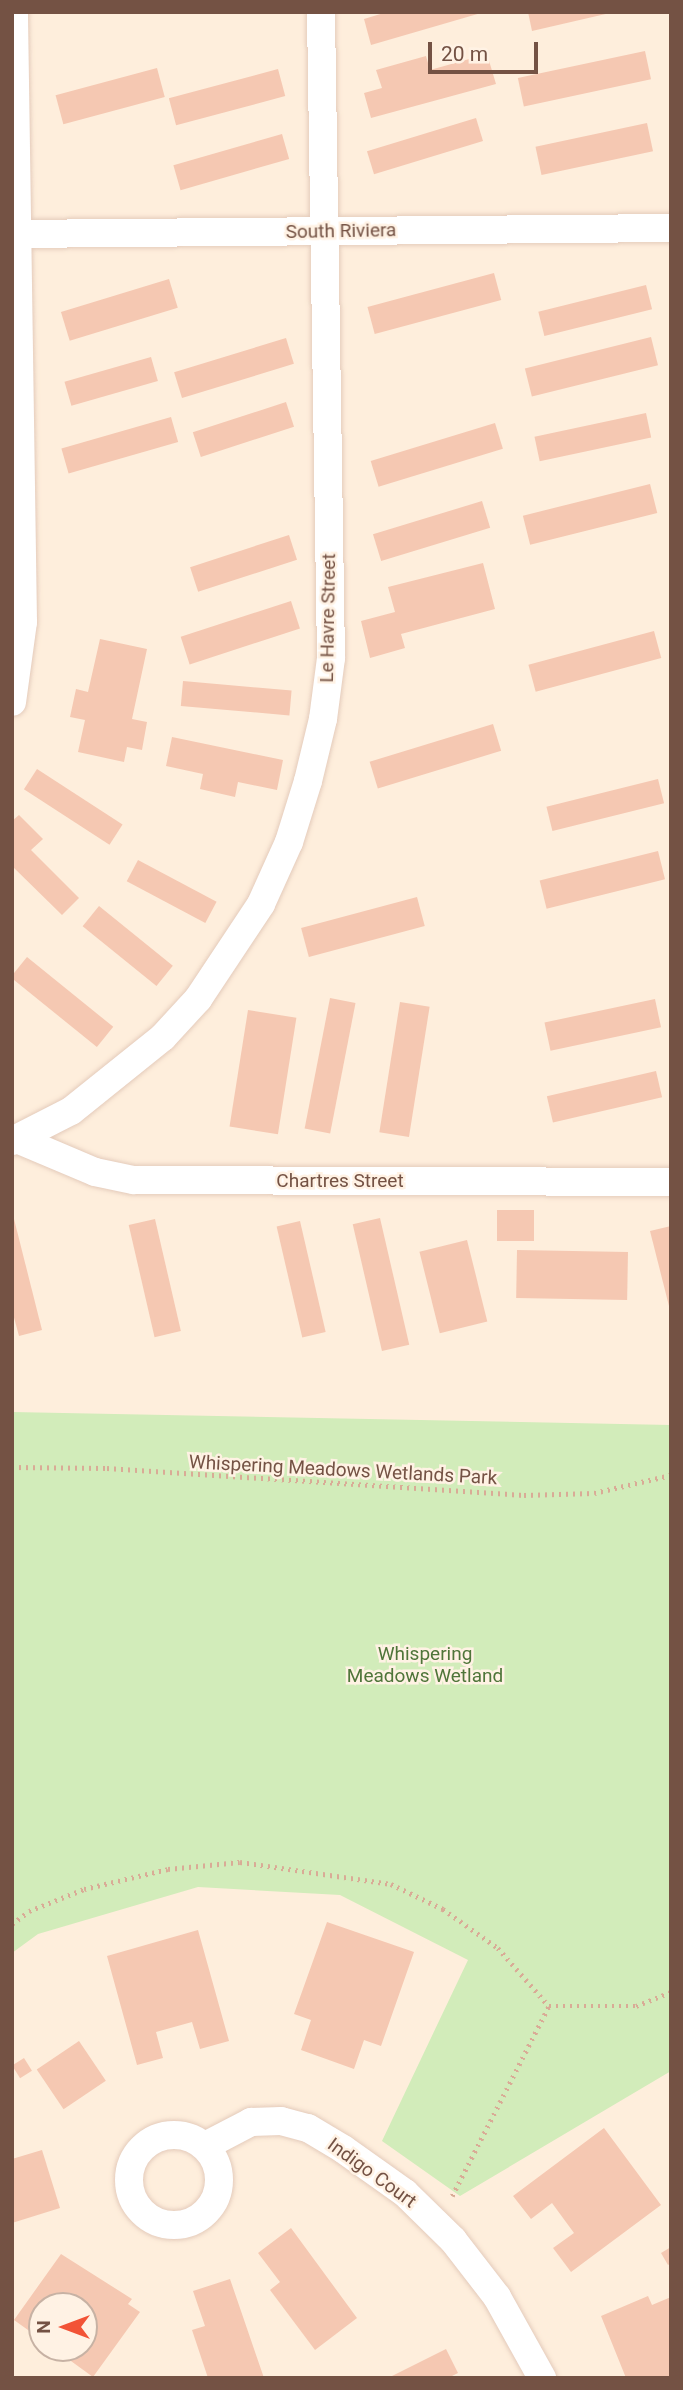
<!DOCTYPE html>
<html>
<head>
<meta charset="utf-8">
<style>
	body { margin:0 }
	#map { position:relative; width:683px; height:2390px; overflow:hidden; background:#feeedc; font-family:Roboto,sans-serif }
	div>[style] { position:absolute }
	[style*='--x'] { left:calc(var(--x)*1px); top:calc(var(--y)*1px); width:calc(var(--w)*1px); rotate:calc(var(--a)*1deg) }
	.green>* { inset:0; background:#d2ecba }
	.building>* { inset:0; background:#f5c8b2; transform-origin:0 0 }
	.path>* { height:4.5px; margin-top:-2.25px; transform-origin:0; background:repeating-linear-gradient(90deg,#d9ab96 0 2px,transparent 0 7px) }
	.roads { filter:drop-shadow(0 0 2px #e4cbbb) drop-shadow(0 0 2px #e4cbbb) }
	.minor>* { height:28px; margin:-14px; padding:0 14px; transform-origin:14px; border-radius:14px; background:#fff }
	.minor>.ring { margin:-14px; padding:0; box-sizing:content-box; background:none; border:28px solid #fff; border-radius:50% }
	span { translate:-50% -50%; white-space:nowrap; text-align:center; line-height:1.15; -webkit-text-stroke:5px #fff2e4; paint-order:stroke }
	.street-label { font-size:19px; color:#745244 }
	.park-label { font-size:19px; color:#4f7539 }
	.frame { position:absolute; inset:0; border:14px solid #745244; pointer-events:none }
	.north { position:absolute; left:28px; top:2292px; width:70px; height:70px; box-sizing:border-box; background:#fff2e4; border:2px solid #c7b2a4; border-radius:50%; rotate:270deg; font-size:19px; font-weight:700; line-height:28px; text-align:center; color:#745244 }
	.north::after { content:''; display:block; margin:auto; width:24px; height:32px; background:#f25336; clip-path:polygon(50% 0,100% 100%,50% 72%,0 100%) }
	.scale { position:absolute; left:428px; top:42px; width:110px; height:32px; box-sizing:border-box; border:4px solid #745244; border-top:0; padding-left:9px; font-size:21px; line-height:24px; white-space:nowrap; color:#745244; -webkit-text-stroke:5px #fff2e4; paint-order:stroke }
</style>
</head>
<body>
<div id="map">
	<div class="green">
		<i style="clip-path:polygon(12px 1412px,671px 1425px,671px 2071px,460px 2196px,382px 2141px,468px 1960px,340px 1895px,198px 1887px,38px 1934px,12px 1953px)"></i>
	</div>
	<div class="building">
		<i style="clip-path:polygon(387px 12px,481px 12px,481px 13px,371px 45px,364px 19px)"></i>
		<i style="clip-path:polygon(528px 12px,610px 12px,610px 13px,532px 31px)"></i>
		<i style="left:645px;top:51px;width:29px;height:130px;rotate:78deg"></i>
		<i style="clip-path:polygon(487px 54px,496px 84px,371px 118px,364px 93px,382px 88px,376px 70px,426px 56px,430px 70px)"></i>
		<i style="left:157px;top:68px;width:30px;height:105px;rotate:75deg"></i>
		<i style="left:278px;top:69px;width:28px;height:113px;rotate:75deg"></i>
		<i style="left:476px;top:118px;width:24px;height:114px;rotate:73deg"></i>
		<i style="left:647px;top:123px;width:29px;height:114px;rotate:78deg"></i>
		<i style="left:282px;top:134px;width:26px;height:113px;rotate:74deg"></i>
		<i style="left:494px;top:273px;width:28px;height:131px;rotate:75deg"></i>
		<i style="left:169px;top:279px;width:30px;height:113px;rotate:73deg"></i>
		<i style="left:646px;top:285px;width:25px;height:111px;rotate:76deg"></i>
		<i style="left:651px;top:337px;width:29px;height:130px;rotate:76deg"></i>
		<i style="left:286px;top:338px;width:27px;height:117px;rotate:73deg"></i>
		<i style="left:151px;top:357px;width:25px;height:90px;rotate:74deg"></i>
		<i style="left:286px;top:402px;width:26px;height:98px;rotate:72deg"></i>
		<i style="left:646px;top:413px;width:25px;height:114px;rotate:78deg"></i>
		<i style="left:171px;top:417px;width:26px;height:114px;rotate:74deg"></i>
		<i style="left:495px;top:423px;width:27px;height:130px;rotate:73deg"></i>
		<i style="left:650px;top:484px;width:30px;height:131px;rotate:76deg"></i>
		<i style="left:482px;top:501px;width:28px;height:114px;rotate:73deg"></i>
		<i style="left:289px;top:535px;width:26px;height:104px;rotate:72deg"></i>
		<i style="clip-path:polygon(483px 563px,495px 609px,401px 634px,405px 648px,370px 658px,361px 621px,395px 612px,388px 587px)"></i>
		<i style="left:291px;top:601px;width:29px;height:116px;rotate:72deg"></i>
		<i style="left:654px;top:631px;width:28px;height:130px;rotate:75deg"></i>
		<i style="clip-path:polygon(100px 639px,147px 649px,132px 719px,147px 722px,142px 750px,127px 747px,124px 762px,78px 752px,85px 720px,70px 717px,76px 689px,88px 692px)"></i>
		<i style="left:183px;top:681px;width:109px;height:25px;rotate:5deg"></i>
		<i style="left:493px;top:724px;width:28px;height:129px;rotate:73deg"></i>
		<i style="clip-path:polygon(172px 737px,283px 760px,277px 790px,238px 782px,235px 797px,200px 789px,203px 774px,166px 766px)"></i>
		<i style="left:37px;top:769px;width:102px;height:24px;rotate:33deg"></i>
		<i style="left:658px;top:779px;width:25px;height:115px;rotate:76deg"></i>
		<i style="clip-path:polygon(19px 815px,43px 839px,31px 850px,79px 898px,62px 915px,12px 866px,12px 821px)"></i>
		<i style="left:658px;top:851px;width:29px;height:122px;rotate:76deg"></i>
		<i style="left:138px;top:860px;width:89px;height:24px;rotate:28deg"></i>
		<i style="left:417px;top:897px;width:30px;height:120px;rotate:75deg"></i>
		<i style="left:99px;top:906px;width:95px;height:26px;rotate:39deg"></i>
		<i style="left:27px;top:957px;width:111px;height:26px;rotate:39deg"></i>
		<i style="left:330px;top:998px;width:26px;height:133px;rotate:11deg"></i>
		<i style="left:655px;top:999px;width:29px;height:113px;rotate:78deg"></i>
		<i style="left:400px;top:1002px;width:30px;height:132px;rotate:9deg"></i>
		<i style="left:248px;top:1010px;width:49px;height:118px;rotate:9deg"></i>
		<i style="left:656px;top:1071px;width:27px;height:112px;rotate:77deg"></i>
		<i style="left:497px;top:1210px;width:37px;height:31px"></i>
		<i style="clip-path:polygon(13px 1215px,42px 1330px,19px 1336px,12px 1310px)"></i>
		<i style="left:380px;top:1218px;width:130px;height:28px;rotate:77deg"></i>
		<i style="left:155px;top:1219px;width:115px;height:27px;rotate:77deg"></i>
		<i style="left:300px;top:1221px;width:114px;height:24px;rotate:77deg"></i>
		<i style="clip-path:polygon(671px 1226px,671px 1310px,670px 1310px,650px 1231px)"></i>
		<i style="left:467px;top:1240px;width:84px;height:49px;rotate:76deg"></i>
		<i style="left:517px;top:1250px;width:111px;height:48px;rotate:1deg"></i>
		<i style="clip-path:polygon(327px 1922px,414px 1952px,381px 2046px,364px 2040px,354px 2069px,301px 2050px,311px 2020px,294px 2014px)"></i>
		<i style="clip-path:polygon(198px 1930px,229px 2041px,200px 2049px,192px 2022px,156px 2032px,163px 2058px,137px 2065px,107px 1956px)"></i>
		<i style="left:79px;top:2041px;width:48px;height:51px;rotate:56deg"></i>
		<i style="left:24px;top:2058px;width:15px;height:14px;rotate:58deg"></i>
		<i style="clip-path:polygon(604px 2128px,661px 2205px,571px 2272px,553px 2248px,574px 2233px,552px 2203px,531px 2219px,513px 2196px)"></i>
		<i style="clip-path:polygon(42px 2150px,60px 2208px,12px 2223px,12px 2159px)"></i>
		<i style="clip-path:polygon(291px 2228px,357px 2318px,315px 2350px,270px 2290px,280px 2282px,258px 2253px)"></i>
		<i style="clip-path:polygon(671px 2247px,671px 2263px,668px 2265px,661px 2253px)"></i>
		<i style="clip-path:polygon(61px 2254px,132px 2299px,128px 2304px,140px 2312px,93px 2377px,53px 2348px,84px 2348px,84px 2306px,42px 2306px,42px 2340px,14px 2320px)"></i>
		<i style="clip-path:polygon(230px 2279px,264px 2378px,208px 2378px,192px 2330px,205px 2326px,193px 2291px)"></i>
		<i style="clip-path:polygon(648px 2296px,652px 2305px,671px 2297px,671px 2378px,626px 2378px,601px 2316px)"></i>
		<i style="clip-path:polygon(446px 2349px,458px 2373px,448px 2378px,388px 2378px)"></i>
	</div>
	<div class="path">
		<i style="--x:12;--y:1467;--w:95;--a:0.6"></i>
		<i style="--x:107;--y:1468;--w:418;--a:3.7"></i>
		<i style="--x:524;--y:1495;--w:70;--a:-1.6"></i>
		<i style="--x:594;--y:1493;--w:79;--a:-13.2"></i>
		<i style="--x:12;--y:1924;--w:21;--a:-37"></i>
		<i style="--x:29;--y:1911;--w:59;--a:-21.8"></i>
		<i style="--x:84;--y:1889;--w:86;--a:-13.4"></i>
		<i style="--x:168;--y:1869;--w:72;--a:-5.6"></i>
		<i style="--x:240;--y:1862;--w:153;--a:8.3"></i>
		<i style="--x:391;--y:1884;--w:58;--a:25.7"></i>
		<i style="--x:443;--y:1909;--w:67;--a:35.3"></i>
		<i style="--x:498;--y:1948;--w:77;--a:48.7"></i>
		<i style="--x:549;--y:2006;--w:87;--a:0"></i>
		<i style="--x:636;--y:2006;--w:38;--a:-22"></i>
		<i style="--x:452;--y:2196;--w:213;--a:-63"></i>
	</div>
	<div class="roads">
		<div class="minor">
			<i style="--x:12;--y:234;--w:659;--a:-0.52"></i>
			<i style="--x:12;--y:702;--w:81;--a:-82.2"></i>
			<i style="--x:23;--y:622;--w:610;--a:-90.85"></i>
			<i style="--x:17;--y:1139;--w:85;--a:22.9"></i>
			<i style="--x:95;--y:1172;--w:40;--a:12"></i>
			<i style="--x:134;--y:1180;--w:537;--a:0.21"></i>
			<i style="--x:12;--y:1141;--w:66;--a:-27"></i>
			<i style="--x:71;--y:1111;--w:118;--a:-38.8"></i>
			<i style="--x:163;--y:1037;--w:52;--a:-47.4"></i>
			<i style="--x:198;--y:999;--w:114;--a:-56.4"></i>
			<i style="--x:261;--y:904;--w:68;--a:-65.7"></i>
			<i style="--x:289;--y:842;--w:64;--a:-72.7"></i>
			<i style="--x:308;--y:781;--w:64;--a:-76.4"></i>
			<i style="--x:323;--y:719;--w:62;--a:-82.5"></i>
			<i style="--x:331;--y:658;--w:646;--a:-90.89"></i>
			<i class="ring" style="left:129px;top:2135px;width:62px;height:62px"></i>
			<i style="--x:207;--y:2145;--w:50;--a:-27.6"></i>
			<i style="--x:251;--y:2122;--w:30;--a:-2"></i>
			<i style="--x:281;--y:2121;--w:28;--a:15"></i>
			<i style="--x:308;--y:2128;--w:41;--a:31"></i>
			<i style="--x:343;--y:2149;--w:76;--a:35.4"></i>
			<i style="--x:405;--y:2193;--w:67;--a:44.4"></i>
			<i style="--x:453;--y:2240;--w:72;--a:52.3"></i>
			<i style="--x:497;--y:2297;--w:93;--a:60.9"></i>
		</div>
	</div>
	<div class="street-label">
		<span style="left:341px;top:231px;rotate:-1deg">South Riviera</span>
		<span style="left:328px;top:618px;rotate:-89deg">Le Havre Street</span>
		<span style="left:340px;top:1181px">Chartres Street</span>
		<span style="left:343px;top:1470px;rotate:3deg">Whispering Meadows Wetlands Park</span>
		<span style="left:372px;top:2173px;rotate:36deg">Indigo Court</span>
	</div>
	<div class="park-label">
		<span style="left:425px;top:1665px">Whispering<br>Meadows Wetland</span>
	</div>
	<div class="frame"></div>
	<div class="north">N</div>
	<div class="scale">20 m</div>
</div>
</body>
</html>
